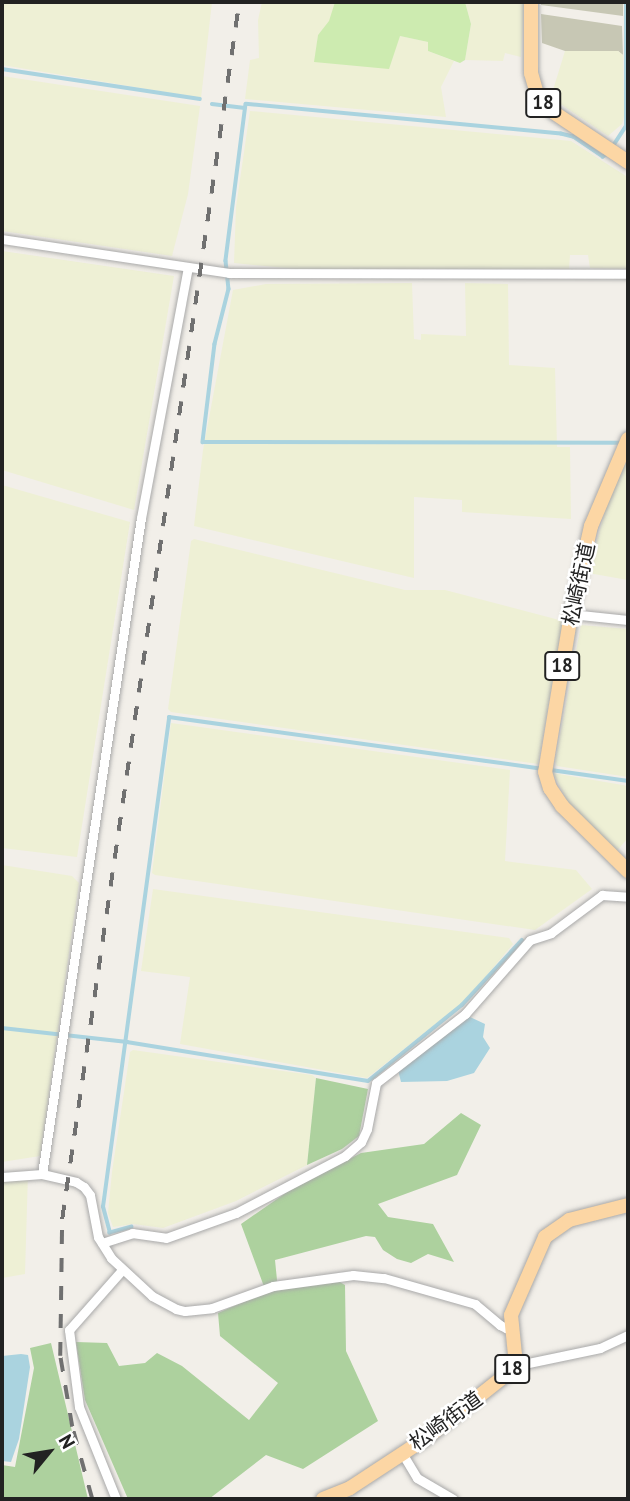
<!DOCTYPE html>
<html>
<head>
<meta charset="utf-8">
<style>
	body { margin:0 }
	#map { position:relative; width:630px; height:1501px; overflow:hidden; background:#f2efe9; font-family:"PT Sans","Noto Sans JP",sans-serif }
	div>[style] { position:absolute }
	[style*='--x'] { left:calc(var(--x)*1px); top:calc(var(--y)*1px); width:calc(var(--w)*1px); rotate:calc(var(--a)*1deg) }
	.construction>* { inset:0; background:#c7c7b4 }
	.farmland>* { inset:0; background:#eef0d5 }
	.grass>* { inset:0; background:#cdebb0 }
	.forest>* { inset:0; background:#add19e }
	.water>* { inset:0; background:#aad3df }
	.stream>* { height:3.5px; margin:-1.75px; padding:0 1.75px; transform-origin:1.75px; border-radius:1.75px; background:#aad3df }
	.roads { filter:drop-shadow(0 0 2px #a9a9a9) drop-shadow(0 0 2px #a9a9a9) }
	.street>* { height:9px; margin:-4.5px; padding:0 4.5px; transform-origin:4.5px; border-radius:4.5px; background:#fff }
	.primary>* { height:14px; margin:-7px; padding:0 7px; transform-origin:7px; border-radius:7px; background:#fcd6a4 }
	.rail>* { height:3.5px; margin-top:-1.75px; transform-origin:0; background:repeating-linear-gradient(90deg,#707070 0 14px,transparent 0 28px) }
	span { translate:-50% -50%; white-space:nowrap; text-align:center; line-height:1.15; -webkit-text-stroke:5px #fff; paint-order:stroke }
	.shield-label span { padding:2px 5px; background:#fff; border:2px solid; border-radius:5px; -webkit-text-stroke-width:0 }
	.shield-label { font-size:19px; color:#222; font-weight:700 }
	.street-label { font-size:21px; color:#222 }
	.frame { position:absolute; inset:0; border:4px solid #222; pointer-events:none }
	.north { position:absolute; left:14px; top:1417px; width:70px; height:70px; -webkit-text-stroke:5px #fff; paint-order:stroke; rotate:60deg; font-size:19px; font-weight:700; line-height:28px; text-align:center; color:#222 }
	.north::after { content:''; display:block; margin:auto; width:24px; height:32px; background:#222; clip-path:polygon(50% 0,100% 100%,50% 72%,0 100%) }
</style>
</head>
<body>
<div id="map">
	<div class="construction">
		<i style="clip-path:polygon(541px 2px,623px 2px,623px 16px,541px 5px)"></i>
		<i style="clip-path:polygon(541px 14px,622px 26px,623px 55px,618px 51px,565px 51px,542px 43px)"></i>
	</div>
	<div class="farmland">
		<i style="clip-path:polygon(2px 2px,212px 2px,201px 98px,2px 65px)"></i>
		<i style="clip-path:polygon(262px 2px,335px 2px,330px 21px,318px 35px,315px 62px,400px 36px,428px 42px,428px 51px,454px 61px,441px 87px,446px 117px,245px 99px,250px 60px,259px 58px,258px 20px)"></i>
		<i style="clip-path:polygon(465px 2px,524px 2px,521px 57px,505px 53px,503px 61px,465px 60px,471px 24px)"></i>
		<i style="clip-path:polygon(565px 51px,618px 51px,623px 55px,624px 116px,622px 124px,608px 136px,556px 101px,553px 90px)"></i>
		<i style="clip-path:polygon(2px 76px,200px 106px,188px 194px,172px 256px,2px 231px)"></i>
		<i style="clip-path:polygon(250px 111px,571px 141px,626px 176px,626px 269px,590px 268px,588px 255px,570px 255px,569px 269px,296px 269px,234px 263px,236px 207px)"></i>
		<i style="clip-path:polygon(2px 251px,174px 276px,134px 510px,2px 470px)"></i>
		<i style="clip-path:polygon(412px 283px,414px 339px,421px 340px,421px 334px,466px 336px,465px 283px,508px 284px,509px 365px,555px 368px,557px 447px,570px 447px,571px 519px,462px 512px,462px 500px,414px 497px,414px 578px,194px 526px,203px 450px,233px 290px,266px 284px)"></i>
		<i style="clip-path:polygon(628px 458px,628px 580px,588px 573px,606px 508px)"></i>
		<i style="clip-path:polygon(2px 485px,130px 522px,77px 857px,2px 848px)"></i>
		<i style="clip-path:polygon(194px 539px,405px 590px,445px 590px,563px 621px,538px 764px,171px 712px,168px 709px,191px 541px)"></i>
		<i style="clip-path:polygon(581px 625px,628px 629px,628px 777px,557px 766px,555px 762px)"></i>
		<i style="clip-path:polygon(171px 723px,510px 770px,505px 861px,576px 870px,592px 889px,535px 930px,155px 875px,152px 873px)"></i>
		<i style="clip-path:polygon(553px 773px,628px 786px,628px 838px,615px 853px,570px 806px)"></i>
		<i style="clip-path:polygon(2px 865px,72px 876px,79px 883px,40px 1156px,2px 1162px)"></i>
		<i style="clip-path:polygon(153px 889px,509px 938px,513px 944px,466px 1000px,367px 1078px,180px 1044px,190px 977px,141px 971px)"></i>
		<i style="clip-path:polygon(133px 1050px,312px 1075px,316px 1078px,307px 1165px,236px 1201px,163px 1228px,133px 1224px,113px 1227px,108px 1213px,112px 1172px,130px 1052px)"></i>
		<i style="clip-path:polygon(28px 1173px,25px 1274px,2px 1278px,2px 1177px)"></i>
	</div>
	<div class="grass">
		<i style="clip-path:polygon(335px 2px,465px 2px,471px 24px,465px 60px,460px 63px,428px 51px,428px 42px,400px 36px,389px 69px,314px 62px,318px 35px,329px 21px)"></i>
	</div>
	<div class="forest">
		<i style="clip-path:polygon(316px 1078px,368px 1089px,359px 1136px,342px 1149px,307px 1165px)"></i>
		<i style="clip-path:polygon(461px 1113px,481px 1125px,457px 1175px,378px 1204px,388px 1217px,433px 1224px,454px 1262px,428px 1254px,411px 1263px,397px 1259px,383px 1250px,375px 1237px,366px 1236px,275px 1260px,278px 1290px,338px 1281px,345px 1285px,346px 1351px,378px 1421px,303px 1469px,266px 1455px,209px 1499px,128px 1499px,85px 1400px,76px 1342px,107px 1343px,119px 1366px,145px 1363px,157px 1353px,182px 1366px,249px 1420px,278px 1383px,220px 1336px,218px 1313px,266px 1292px,241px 1224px,290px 1190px,361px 1153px,424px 1144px)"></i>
		<i style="clip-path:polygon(51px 1343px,88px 1499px,2px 1499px,2px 1465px,15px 1467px,34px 1368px,30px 1348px)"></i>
	</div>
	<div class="water">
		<i style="clip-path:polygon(470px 1017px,485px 1024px,483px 1037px,490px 1048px,474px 1073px,447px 1081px,401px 1082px,398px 1070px)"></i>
		<i style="clip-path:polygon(21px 1354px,28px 1355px,30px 1367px,19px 1439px,11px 1462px,2px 1461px,2px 1356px)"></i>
	</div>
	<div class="stream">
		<i style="--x:2;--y:69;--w:200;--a:8.6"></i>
		<i style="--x:212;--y:104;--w:33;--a:7"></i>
		<i style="--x:613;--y:146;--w:24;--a:-57"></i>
		<i style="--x:626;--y:126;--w:124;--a:-90"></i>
		<i style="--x:609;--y:153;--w:7;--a:146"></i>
		<i style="--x:603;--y:157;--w:36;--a:-146"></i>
		<i style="--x:573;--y:137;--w:12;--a:-166"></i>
		<i style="--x:561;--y:134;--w:316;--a:-174.6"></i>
		<i style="--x:246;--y:104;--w:158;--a:97.3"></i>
		<i style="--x:226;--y:261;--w:28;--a:84"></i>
		<i style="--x:229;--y:289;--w:57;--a:104.3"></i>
		<i style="--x:215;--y:344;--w:99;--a:97"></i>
		<i style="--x:203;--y:442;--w:418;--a:0.1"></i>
		<i style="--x:551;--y:770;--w:78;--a:8.1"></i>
		<i style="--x:2;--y:1028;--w:126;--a:6.4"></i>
		<i style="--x:127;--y:1042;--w:244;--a:9.2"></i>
		<i style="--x:368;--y:1081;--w:121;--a:-39"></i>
		<i style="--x:462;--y:1005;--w:88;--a:-47.3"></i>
		<i style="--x:132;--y:1227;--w:23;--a:165"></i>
		<i style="--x:110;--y:1233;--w:27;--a:-105"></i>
		<i style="--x:103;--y:1207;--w:494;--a:-82.3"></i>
		<i style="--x:169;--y:717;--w:378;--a:7.9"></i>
	</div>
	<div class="roads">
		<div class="street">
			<i style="--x:2;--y:239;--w:230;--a:8.5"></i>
			<i style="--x:229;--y:273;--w:399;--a:0.1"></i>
			<i style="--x:571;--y:614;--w:57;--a:6"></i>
			<i style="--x:42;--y:1174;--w:663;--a:-81.42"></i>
			<i style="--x:141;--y:518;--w:254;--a:-79.4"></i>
			<i style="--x:2;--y:1177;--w:40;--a:-4.3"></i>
			<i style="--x:42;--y:1174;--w:35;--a:13"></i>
			<i style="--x:76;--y:1182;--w:9;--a:32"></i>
			<i style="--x:84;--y:1187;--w:10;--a:53"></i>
			<i style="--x:90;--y:1195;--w:43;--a:79.2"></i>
			<i style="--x:98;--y:1237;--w:25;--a:58"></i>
			<i style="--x:111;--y:1258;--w:56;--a:42.8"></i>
			<i style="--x:152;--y:1296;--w:27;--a:28"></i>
			<i style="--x:176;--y:1309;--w:9;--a:13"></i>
			<i style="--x:185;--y:1311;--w:27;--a:-6"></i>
			<i style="--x:212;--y:1308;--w:65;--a:-19.8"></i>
			<i style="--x:273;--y:1286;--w:81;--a:-7.8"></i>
			<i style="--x:353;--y:1275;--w:31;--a:6"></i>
			<i style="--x:384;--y:1278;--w:95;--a:15.9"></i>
			<i style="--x:475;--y:1304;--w:33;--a:40"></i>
			<i style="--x:500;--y:1325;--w:7;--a:27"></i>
			<i style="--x:506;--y:1328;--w:5;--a:-37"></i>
			<i style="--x:102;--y:1243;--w:32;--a:-18"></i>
			<i style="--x:132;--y:1233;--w:34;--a:8"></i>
			<i style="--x:166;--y:1238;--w:74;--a:-19.7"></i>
			<i style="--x:236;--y:1213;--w:123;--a:-27.6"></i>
			<i style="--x:345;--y:1156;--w:21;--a:-41"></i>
			<i style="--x:361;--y:1142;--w:14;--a:-65"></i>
			<i style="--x:367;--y:1129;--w:47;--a:-78.9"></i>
			<i style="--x:376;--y:1083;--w:113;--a:-37.8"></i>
			<i style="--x:465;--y:1014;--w:98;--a:-48.7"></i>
			<i style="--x:530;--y:940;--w:22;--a:-18"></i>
			<i style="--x:551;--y:933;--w:64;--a:-36.7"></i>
			<i style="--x:602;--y:895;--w:26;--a:4"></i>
			<i style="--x:514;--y:1366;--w:88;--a:-11.8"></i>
			<i style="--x:600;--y:1348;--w:31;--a:-25"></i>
			<i style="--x:402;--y:1453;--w:29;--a:59"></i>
			<i style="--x:417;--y:1478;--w:42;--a:30.3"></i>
			<i style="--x:116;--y:1499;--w:99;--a:-111.9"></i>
			<i style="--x:79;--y:1407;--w:78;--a:-97.4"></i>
			<i style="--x:69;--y:1330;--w:80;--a:-48.5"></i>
		</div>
		<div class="primary">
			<i style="--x:531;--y:2;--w:71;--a:90"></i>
			<i style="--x:531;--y:73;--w:22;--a:74"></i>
			<i style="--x:537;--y:94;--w:24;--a:48"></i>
			<i style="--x:553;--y:112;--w:90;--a:33.7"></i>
			<i style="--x:628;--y:439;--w:95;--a:113"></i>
			<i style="--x:591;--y:526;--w:90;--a:102.8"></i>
			<i style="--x:571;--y:614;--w:160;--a:99.3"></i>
			<i style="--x:545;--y:772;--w:17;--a:73"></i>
			<i style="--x:550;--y:788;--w:22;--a:56"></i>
			<i style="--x:562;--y:806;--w:93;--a:44.6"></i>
			<i style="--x:323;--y:1499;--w:29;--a:-22"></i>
			<i style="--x:350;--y:1488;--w:90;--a:-33.2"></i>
			<i style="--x:425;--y:1439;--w:105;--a:-38.4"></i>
			<i style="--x:507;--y:1374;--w:11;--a:-49"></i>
			<i style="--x:514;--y:1366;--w:11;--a:-85"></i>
			<i style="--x:515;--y:1355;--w:40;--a:-95.7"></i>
			<i style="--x:511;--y:1315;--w:85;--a:-66.4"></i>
			<i style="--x:545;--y:1237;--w:29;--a:-35"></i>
			<i style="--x:569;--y:1220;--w:61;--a:-14.3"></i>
		</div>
	</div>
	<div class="rail">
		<i style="--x:92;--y:1499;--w:75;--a:-105.5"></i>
		<i style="--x:72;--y:1427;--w:72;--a:-99.6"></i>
		<i style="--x:60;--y:1356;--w:137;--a:-89.2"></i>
		<i style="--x:62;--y:1219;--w:1230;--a:-81.72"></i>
	</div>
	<div class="shield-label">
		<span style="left:543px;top:103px">18</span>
		<span style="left:562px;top:666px">18</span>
		<span style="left:512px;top:1369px">18</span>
	</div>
	<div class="street-label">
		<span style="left:579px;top:584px;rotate:-78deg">松崎街道</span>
		<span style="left:446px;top:1421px;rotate:-36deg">松崎街道</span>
	</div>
	<div class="frame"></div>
	<div class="north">N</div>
</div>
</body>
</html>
